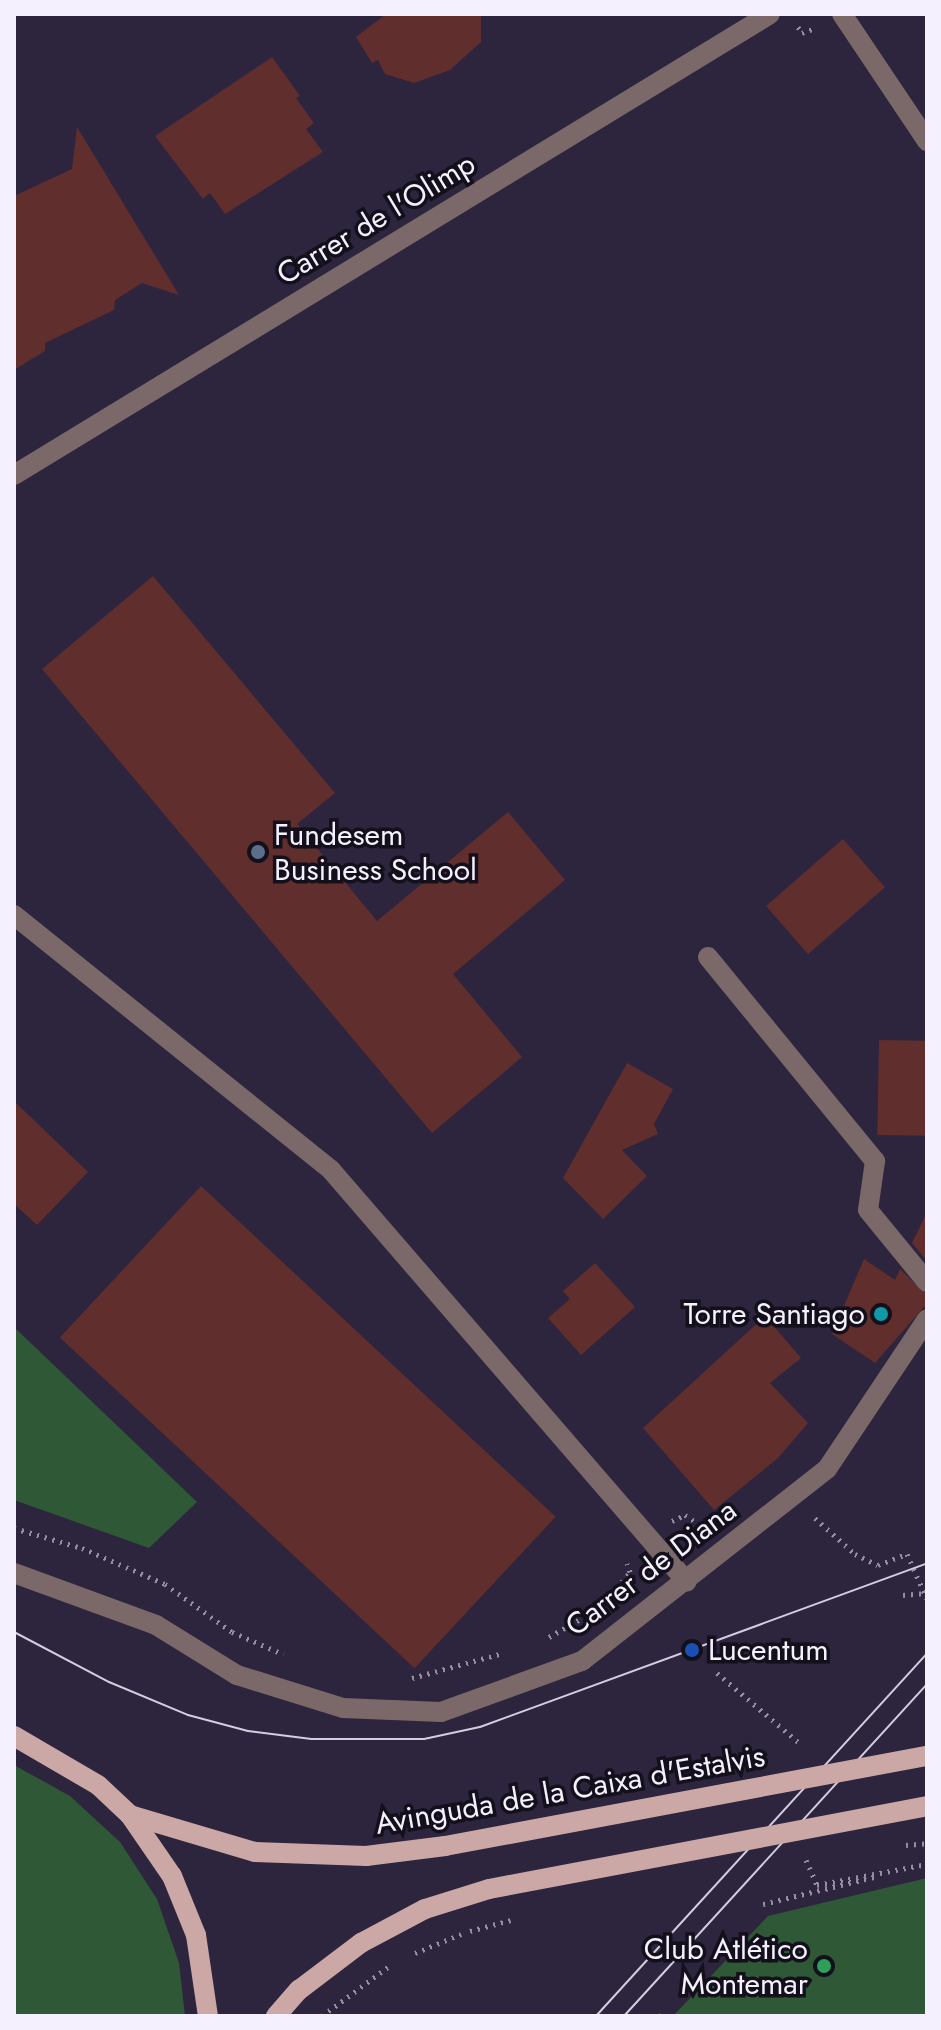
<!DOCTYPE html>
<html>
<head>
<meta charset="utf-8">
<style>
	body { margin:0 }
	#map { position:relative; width:941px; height:2030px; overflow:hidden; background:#2d243e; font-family:Jost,sans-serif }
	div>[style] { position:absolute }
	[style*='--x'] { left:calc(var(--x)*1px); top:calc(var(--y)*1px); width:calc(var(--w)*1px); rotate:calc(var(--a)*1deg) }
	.green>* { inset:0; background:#2f5936 }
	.building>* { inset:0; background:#602e2d; transform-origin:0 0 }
	.path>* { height:5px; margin-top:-2.5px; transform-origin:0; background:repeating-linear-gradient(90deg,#968fa3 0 2px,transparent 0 8px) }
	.minor>* { height:20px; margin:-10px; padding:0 10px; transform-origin:10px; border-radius:10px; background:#7a6968 }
	.major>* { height:20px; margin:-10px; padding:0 10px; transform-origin:10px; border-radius:10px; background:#cba8a5 }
	.tram>* { height:2px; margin:-1px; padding:0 1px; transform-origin:1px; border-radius:1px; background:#d3cede }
	.major-bridge>* { height:20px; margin:-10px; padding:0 10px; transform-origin:10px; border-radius:10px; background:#cba8a5 }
	.dots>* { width:22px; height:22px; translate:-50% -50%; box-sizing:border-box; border:4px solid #13101b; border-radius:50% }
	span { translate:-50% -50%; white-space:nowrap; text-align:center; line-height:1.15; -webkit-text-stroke:7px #13101b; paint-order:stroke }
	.street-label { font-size:30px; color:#f4f0fe }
	.poi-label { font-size:30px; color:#f4f0fe }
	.left { translate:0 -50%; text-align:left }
	.right { translate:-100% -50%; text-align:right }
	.frame { position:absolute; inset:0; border:16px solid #f4f0fe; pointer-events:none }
</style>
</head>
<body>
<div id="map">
	<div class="green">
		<i style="clip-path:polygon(14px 1327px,197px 1502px,149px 1548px,14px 1500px)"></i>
		<i style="clip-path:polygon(14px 1765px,70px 1796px,120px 1842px,157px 1899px,179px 1963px,185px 2016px,14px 2016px)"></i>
		<i style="clip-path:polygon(927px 1878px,927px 2016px,673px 2016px,768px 1916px)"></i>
	</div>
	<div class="building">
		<i style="clip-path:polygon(386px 14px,481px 14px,481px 42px,450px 70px,414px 83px,385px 74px,378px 60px,372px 63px,356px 37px)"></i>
		<i style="clip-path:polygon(272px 57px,300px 96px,296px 98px,314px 123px,306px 129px,323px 152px,225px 214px,210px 193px,203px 199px,155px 136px)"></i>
		<i style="clip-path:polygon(77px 127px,179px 295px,142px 283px,115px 300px,114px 310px,45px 343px,45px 351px,14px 370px,14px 196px,72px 169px)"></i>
		<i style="clip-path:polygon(153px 576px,335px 793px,297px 824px,377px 921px,508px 812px,565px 880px,453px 974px,522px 1057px,432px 1133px,42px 669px)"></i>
		<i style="left:843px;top:839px;width:64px;height:102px;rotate:49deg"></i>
		<i style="left:879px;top:1040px;width:48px;height:95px;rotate:1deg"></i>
		<i style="clip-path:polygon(627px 1063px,673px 1089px,654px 1124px,658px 1134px,622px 1150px,647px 1176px,603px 1219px,563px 1178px)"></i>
		<i style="clip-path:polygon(14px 1101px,88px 1172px,37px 1225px,14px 1204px)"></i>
		<i style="left:201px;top:1186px;width:485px;height:207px;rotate:43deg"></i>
		<i style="clip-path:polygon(927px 1212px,927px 1261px,912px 1243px)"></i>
		<i style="clip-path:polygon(864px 1259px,895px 1280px,900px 1269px,927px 1295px,925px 1306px,875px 1363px,832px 1334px)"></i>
		<i style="clip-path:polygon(595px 1263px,635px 1307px,581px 1355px,548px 1318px,570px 1299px,563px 1291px)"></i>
		<i style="clip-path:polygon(765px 1316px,801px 1358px,770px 1383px,808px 1423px,778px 1458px,714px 1510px,643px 1428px)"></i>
	</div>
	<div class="path">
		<i style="--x:798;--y:27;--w:7;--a:56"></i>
		<i style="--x:802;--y:33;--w:14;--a:-21"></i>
		<i style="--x:815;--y:1518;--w:54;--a:42"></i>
		<i style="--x:855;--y:1554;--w:25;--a:26"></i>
		<i style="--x:878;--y:1565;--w:31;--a:-21"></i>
		<i style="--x:907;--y:1554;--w:49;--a:66"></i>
		<i style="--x:672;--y:1521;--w:14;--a:-25"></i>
		<i style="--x:685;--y:1515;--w:24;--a:33"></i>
		<i style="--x:14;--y:1528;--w:71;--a:16.4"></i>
		<i style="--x:82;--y:1548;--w:90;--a:23.4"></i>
		<i style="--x:165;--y:1584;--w:82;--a:35.6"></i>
		<i style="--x:232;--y:1632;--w:56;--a:23.3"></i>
		<i style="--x:903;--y:1595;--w:23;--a:-5"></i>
		<i style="--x:606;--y:1600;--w:37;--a:-49"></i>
		<i style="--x:630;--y:1572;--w:9;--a:-108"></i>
		<i style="--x:926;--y:1625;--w:1;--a:0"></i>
		<i style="--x:549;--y:1637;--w:38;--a:-30"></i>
		<i style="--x:717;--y:1673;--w:111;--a:40.3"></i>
		<i style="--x:412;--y:1678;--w:94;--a:-15.4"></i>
		<i style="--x:906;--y:1845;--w:21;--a:-5"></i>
		<i style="--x:806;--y:1860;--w:27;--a:66"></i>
		<i style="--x:817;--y:1885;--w:112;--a:-10.8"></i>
		<i style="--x:763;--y:1904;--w:114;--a:-13.7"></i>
		<i style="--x:470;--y:1931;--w:42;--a:-15"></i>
		<i style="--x:415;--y:1953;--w:50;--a:-22.4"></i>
		<i style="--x:322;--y:2016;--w:82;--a:-36.6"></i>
		<i style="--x:660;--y:2016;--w:4;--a:-45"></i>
	</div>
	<div class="minor">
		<i style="--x:842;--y:14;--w:153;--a:56.2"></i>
		<i style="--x:14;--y:475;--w:885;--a:-31.37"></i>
		<i style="--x:14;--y:915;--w:407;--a:38.8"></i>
		<i style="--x:331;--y:1170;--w:544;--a:49.17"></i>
		<i style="--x:708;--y:957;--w:264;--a:50.7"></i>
		<i style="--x:875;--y:1161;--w:49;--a:98.1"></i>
		<i style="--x:868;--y:1210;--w:93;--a:50.7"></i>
		<i style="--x:14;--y:1573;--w:151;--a:20.1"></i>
		<i style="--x:156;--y:1625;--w:95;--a:31.7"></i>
		<i style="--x:237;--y:1675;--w:111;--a:17.3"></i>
		<i style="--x:343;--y:1708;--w:98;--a:2.3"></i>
		<i style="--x:441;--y:1712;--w:150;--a:-19.9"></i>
		<i style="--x:582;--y:1661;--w:311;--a:-38.1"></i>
		<i style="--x:827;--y:1469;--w:180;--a:-56.3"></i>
	</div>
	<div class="major">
		<i style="--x:14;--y:1736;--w:97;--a:30.3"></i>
		<i style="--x:98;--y:1785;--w:44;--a:43.2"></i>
		<i style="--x:130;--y:1815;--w:74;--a:55.5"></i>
		<i style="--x:172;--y:1876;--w:64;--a:67.9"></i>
		<i style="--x:196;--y:1935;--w:82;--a:81.6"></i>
		<i style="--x:130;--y:1815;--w:130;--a:16.5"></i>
		<i style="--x:255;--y:1852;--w:111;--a:2.1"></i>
		<i style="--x:366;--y:1856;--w:80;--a:-7.2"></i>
		<i style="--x:276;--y:2016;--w:35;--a:-49"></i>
		<i style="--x:299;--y:1990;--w:78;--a:-37.2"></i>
		<i style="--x:361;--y:1943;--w:72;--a:-28"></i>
	</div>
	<div class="tram">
		<i style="--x:14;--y:1632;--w:107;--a:27.8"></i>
		<i style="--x:109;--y:1682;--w:86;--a:22.7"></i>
		<i style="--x:188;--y:1715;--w:62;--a:14.9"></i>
		<i style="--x:248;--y:1731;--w:64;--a:7.1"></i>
		<i style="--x:312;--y:1739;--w:112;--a:0"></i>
		<i style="--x:424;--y:1739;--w:57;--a:-12.1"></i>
		<i style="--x:480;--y:1727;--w:476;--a:-20.1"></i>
		<i style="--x:596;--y:2016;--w:491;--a:-47.6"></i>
		<i style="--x:624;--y:2016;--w:449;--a:-47.6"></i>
	</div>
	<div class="major-bridge">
		<i style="--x:445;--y:1846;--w:490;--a:-10.6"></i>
		<i style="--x:425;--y:1909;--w:67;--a:-17.4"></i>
		<i style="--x:489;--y:1889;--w:446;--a:-10.7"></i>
	</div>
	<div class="dots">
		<i style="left:258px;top:852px;background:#5c6f8a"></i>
		<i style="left:881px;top:1314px;background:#0f9aa8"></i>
		<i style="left:692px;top:1650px;background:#1a4fb4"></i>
		<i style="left:824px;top:1966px;background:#2e9e5b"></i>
	</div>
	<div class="street-label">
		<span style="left:376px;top:219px;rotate:-31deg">Carrer de l'Olimp</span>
		<span style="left:651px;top:1568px;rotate:-37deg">Carrer de Diana</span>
		<span style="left:570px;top:1790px;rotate:-10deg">Avinguda de la Caixa d'Estalvis</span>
	</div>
	<div class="poi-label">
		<span class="left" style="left:274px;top:852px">Fundesem<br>Business School</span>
		<span class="right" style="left:865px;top:1314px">Torre Santiago</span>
		<span class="left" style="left:708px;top:1650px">Lucentum</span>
		<span class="right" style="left:808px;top:1966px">Club Atlético<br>Montemar</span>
	</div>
	<div class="frame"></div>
</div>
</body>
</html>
